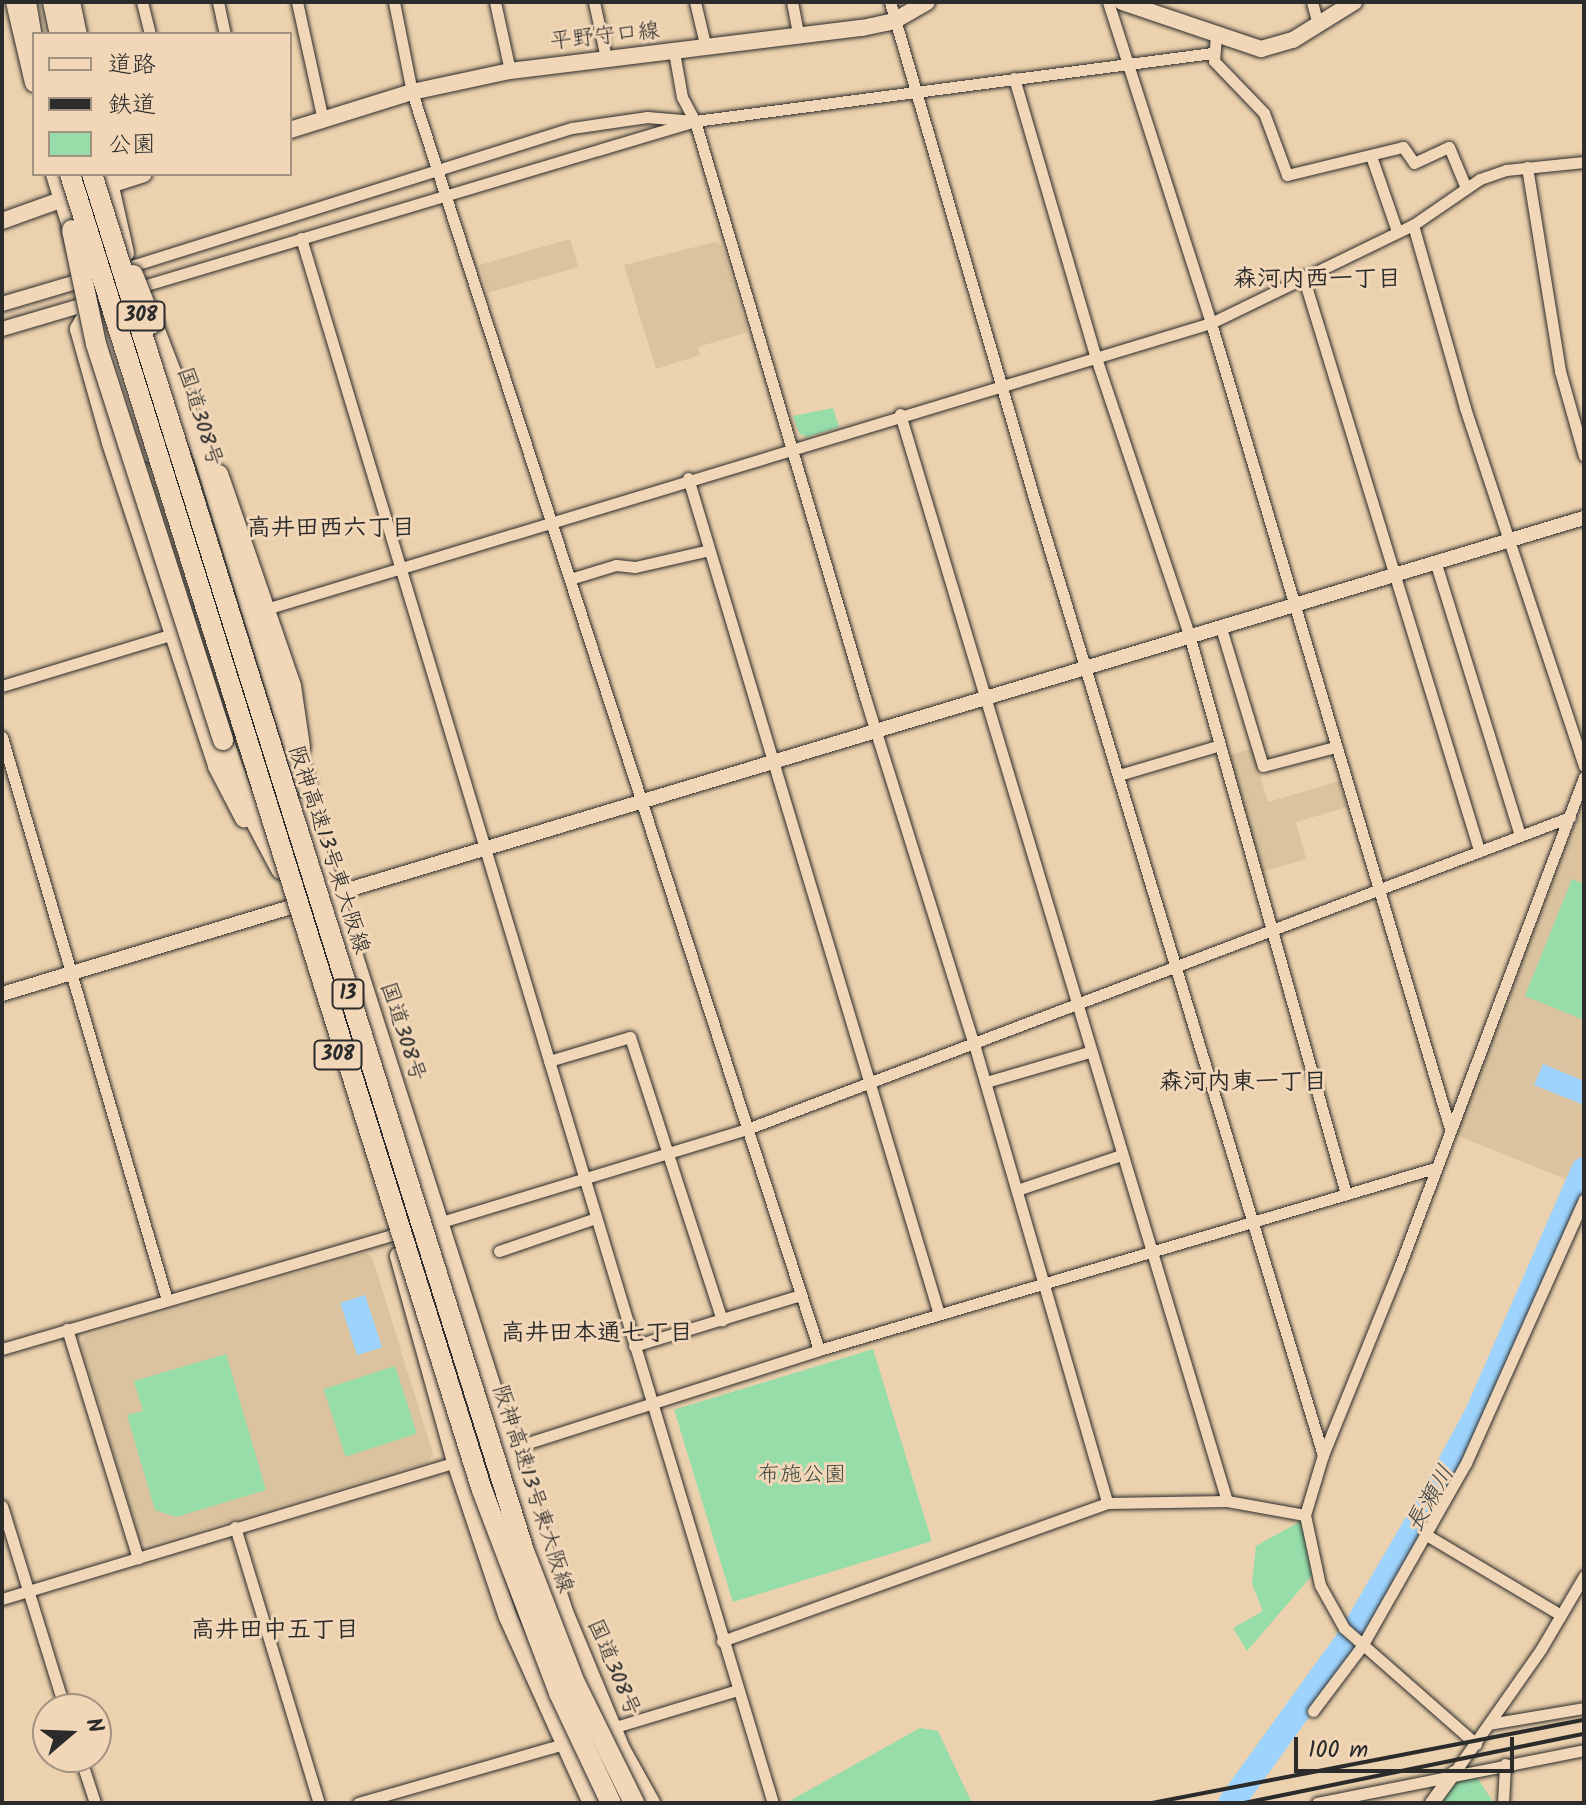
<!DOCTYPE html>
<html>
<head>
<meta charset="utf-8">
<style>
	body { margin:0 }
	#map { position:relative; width:1586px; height:1805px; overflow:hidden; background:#ebd1ad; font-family:Kalam,"Klee One",sans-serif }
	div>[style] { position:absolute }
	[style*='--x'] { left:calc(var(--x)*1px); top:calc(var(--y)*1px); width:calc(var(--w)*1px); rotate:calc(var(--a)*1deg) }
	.built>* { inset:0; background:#dac39e; transform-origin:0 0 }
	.green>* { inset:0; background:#96ddaa; transform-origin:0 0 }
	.water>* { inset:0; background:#9dd3fc; transform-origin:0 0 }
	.river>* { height:26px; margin:-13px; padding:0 13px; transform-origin:13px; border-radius:13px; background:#9dd3fc }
	.roads { filter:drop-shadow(0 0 2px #2b2b2b) drop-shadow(0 0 2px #2b2b2b) }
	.minor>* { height:11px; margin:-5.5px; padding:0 5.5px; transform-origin:5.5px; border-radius:5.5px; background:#f1d7b8 }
	.tertiary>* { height:14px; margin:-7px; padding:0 7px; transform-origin:7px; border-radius:7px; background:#f1d7b8 }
	.secondary>* { height:16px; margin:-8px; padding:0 8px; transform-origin:8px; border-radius:8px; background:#f1d7b8 }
	.trunk>* { height:18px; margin:-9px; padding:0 9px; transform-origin:9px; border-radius:9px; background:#f1d7b8 }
	.motorway>* { height:20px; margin:-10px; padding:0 10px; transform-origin:10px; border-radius:10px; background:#f1d7b8 }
	.rail>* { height:4px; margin:-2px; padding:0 2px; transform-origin:2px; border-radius:2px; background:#2b2b2b }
	.bridges { filter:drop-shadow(0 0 2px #2b2b2b) drop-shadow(0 0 2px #2b2b2b) }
	.motorway-bridge>* { height:20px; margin:-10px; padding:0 10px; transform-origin:10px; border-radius:10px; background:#f1d7b8 }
	span { translate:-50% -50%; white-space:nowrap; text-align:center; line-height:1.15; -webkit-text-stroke:6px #f1d7b8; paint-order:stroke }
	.shield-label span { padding:2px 6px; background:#f1d7b8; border:2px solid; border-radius:6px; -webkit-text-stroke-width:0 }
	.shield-label { font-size:20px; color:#2b2b2b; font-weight:700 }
	.street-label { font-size:22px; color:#2b2b2b }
	.park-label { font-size:22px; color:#3b463e }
	.neighbourhood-label { font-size:24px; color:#2b2b2b; font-weight:700 }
	.water-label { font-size:24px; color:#3c444a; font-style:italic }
	.frame { position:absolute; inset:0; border:4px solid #2b2b2b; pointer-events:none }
	.legend { position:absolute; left:32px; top:32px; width:260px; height:144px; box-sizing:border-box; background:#f1d7b8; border:2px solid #a29280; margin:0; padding:10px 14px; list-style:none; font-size:24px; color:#2b2b2b }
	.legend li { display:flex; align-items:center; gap:16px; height:40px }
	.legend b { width:40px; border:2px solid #a29280 }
	.north { position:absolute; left:32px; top:1693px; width:80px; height:80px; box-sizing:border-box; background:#f1d7b8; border:2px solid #a29280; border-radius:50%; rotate:71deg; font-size:22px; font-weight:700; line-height:32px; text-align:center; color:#2b2b2b }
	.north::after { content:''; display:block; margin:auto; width:28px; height:36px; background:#2b2b2b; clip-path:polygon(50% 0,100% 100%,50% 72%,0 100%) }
	.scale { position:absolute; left:1294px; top:1737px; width:220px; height:36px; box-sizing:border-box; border:4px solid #2b2b2b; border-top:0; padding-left:10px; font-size:24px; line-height:28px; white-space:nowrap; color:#2b2b2b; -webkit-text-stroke:6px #f1d7b8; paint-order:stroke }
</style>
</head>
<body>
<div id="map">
	<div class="built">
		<i style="left:570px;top:239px;width:29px;height:94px;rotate:74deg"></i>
		<i style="clip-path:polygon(715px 242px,722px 245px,748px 332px,698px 347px,700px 355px,656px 369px,624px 265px)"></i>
		<i style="clip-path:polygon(1252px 748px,1268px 802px,1339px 781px,1347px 807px,1296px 822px,1306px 859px,1262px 872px,1227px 756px)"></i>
		<i style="clip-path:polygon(1584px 798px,1584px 1155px,1573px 1182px,1456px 1135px)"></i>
		<i style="clip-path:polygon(365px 1253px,372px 1257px,433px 1454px,428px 1462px,148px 1545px,140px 1541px,81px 1345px,85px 1336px)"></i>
	</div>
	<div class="green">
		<i style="clip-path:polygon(833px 408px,839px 427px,807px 437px,799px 433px,793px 416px)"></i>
		<i style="clip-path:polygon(1572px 879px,1584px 884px,1584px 1020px,1525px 996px)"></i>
		<i style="left:873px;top:1349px;width:201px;height:208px;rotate:73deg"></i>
		<i style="clip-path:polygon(226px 1354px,266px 1490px,176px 1517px,155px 1510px,127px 1415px,143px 1411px,134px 1381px)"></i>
		<i style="left:395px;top:1366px;width:71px;height:75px;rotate:72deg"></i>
		<i style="clip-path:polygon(1301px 1521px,1314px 1573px,1247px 1651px,1233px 1628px,1263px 1611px,1252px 1584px,1256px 1546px)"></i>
		<i style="clip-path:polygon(920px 1728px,938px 1731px,972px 1803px,786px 1803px)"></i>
		<i style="clip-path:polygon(1474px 1773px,1494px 1803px,1441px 1803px,1461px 1775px)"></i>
	</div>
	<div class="water">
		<i style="clip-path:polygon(1543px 1064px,1584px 1081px,1584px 1105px,1534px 1085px)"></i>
		<i style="left:365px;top:1295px;width:55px;height:26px;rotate:72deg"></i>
	</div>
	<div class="river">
		<i style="--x:1231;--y:1803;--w:207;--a:-54.2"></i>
		<i style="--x:1352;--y:1635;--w:156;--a:-59.7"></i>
		<i style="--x:1431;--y:1500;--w:99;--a:-61.6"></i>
		<i style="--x:1478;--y:1413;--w:265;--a:-66.4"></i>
	</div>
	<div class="roads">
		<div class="minor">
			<i style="--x:142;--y:2;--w:33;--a:76"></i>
			<i style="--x:218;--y:2;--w:33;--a:78"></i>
			<i style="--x:297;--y:2;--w:121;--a:77.6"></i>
			<i style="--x:394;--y:2;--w:92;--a:78.7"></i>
			<i style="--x:412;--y:92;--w:1322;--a:72.07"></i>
			<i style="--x:495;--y:2;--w:71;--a:77.7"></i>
			<i style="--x:594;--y:2;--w:57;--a:77.9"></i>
			<i style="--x:695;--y:2;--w:47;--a:76.6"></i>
			<i style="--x:792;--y:2;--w:36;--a:79"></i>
			<i style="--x:890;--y:2;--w:516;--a:73.81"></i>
			<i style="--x:1034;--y:498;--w:1000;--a:73.2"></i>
			<i style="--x:1108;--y:2;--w:337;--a:72.2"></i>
			<i style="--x:1211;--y:323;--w:841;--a:73.48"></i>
			<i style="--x:1312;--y:2;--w:24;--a:75"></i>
			<i style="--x:1216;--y:34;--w:27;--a:94"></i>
			<i style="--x:1214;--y:61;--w:72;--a:46.1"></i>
			<i style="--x:1264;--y:113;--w:66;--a:69.6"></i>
			<i style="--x:1287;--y:175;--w:119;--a:-13.6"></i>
			<i style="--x:1403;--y:147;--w:19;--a:55"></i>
			<i style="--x:1414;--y:163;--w:38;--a:-25"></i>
			<i style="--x:1449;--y:147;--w:44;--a:67.5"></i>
			<i style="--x:674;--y:52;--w:46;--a:79.9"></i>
			<i style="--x:682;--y:97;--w:27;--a:62"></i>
			<i style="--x:695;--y:121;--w:601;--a:73.56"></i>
			<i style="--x:865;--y:697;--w:364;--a:72.6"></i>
			<i style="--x:974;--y:1044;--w:478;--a:73.8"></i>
			<i style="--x:1014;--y:78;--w:289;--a:73.7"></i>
			<i style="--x:1095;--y:355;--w:299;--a:71.4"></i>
			<i style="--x:1190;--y:638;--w:577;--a:74.33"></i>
			<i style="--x:1371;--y:156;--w:79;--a:70.9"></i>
			<i style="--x:1527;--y:167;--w:207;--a:80.8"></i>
			<i style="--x:1560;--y:371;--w:88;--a:74.2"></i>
			<i style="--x:1413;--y:225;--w:190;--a:74.1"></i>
			<i style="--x:1465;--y:408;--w:377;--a:71.6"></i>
			<i style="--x:301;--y:238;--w:1635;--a:73.22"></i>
			<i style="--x:128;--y:267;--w:465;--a:-17.4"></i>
			<i style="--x:572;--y:128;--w:76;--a:-8.3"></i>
			<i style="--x:647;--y:117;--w:47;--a:4.9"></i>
			<i style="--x:1303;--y:276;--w:600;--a:72.95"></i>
			<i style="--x:133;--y:289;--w:587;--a:-16.64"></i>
			<i style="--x:695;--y:121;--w:521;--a:-7.49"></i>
			<i style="--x:900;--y:414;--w:1135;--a:73.26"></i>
			<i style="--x:688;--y:478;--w:873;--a:73.29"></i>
			<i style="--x:1436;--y:564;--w:284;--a:72.8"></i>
			<i style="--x:570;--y:579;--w:48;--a:-16.9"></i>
			<i style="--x:616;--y:565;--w:19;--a:6"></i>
			<i style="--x:635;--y:567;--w:76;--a:-12.9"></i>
			<i style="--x:266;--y:609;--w:987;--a:-16.84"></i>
			<i style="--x:1211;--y:323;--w:225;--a:-25.9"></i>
			<i style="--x:1413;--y:225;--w:81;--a:-34.5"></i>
			<i style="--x:1480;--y:179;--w:28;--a:-19"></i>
			<i style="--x:1506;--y:170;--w:78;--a:-5.9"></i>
			<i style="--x:1221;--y:628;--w:144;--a:73.1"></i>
			<i style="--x:1263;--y:766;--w:74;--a:-14.8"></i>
			<i style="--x:2;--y:686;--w:179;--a:-16.9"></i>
			<i style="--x:2;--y:737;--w:587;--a:73.67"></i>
			<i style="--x:1119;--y:775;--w:102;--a:-16.5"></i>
			<i style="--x:549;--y:1061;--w:84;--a:-16.5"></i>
			<i style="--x:630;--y:1037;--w:298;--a:72"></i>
			<i style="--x:986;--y:1082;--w:107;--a:-16.2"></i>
			<i style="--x:1017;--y:1190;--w:110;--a:-18.6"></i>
			<i style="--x:438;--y:1223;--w:323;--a:-16.9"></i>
			<i style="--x:747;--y:1129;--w:880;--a:-20.76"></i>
			<i style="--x:499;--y:1251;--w:102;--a:-18.8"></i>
			<i style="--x:67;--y:1329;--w:240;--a:72.8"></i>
			<i style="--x:634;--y:1346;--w:175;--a:-17"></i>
			<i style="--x:2;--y:1349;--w:407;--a:-16.3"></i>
			<i style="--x:509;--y:1449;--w:325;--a:-17.7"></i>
			<i style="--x:819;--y:1350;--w:642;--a:-16.46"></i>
			<i style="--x:2;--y:1506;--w:213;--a:72.8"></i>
			<i style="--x:235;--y:1527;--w:288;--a:73.1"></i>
			<i style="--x:1425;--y:1534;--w:158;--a:30.8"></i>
			<i style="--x:2;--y:1599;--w:480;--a:-16.8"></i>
			<i style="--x:722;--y:1641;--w:409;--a:-19.7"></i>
			<i style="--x:1107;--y:1503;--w:120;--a:-1"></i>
			<i style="--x:1227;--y:1501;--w:79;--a:10.2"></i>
			<i style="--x:1313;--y:1711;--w:81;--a:-53"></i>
			<i style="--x:1362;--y:1646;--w:210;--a:-60.4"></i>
			<i style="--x:1466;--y:1463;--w:289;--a:-65.9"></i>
			<i style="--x:1489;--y:1724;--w:96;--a:-9.6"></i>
			<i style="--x:612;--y:1728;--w:132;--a:-16.8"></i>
			<i style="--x:1476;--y:1744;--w:176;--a:-138.7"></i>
			<i style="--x:1344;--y:1628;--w:49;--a:-119.2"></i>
			<i style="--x:1320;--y:1585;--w:72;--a:-102.1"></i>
			<i style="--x:1305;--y:1515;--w:63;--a:-73.3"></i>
			<i style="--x:1323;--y:1455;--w:202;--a:-67.9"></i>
			<i style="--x:1399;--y:1268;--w:525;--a:-69.35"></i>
			<i style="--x:80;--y:1757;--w:48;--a:71.9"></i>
			<i style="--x:1454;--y:1773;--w:151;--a:-54.9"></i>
			<i style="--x:1541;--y:1649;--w:85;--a:-59.5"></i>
			<i style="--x:358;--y:1803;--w:214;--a:-16"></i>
			<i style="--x:1317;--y:1803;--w:272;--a:-11.2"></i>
			<i style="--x:1503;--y:1803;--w:39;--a:-87"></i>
		</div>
		<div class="tertiary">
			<i style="--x:2;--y:304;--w:92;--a:-16.5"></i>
			<i style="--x:2;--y:329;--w:96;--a:-16.4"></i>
			<i style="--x:2;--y:994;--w:1652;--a:-16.75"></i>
			<i style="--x:1432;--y:1803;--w:37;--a:-54"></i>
		</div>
		<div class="secondary">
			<i style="--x:1122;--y:2;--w:147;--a:18.7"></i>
			<i style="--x:1261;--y:49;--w:33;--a:-16"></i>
			<i style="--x:1293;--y:40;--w:72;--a:-31.9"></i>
			<i style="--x:290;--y:130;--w:128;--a:-17.3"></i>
			<i style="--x:412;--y:92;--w:100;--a:-12.1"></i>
			<i style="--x:510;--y:71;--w:355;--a:-7"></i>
			<i style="--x:862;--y:28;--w:33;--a:-12"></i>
			<i style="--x:894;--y:21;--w:38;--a:-30"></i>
			<i style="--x:98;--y:189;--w:48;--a:-18.1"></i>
			<i style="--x:2;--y:221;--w:74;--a:-19.7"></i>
		</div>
		<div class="trunk">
			<i style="--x:15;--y:2;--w:83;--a:76.8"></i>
			<i style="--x:71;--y:2;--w:33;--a:78"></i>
			<i style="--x:55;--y:174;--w:74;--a:72.8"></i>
			<i style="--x:107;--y:174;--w:81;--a:77.2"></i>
			<i style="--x:93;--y:296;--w:166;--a:70.7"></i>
			<i style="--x:93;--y:304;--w:29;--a:119"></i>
			<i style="--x:79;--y:329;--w:118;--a:74.3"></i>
			<i style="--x:111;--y:443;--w:340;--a:71.8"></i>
			<i style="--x:217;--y:766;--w:59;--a:62.6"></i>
			<i style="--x:219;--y:474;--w:224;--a:71"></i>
			<i style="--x:292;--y:686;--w:62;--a:81.6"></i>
			<i style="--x:300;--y:807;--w:93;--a:68.7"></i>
			<i style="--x:334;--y:894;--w:754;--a:72.24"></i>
			<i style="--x:564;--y:1612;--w:151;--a:67.4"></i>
			<i style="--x:622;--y:1751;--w:60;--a:60.9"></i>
			<i style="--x:399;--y:1256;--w:214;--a:74.5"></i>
			<i style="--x:456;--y:1462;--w:163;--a:71.5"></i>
			<i style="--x:508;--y:1617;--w:204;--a:65.7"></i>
		</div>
		<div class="motorway">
			<i style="--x:26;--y:2;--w:49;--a:80.5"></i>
			<i style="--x:53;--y:2;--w:33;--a:78"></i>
			<i style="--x:152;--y:323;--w:147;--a:68.9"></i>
			<i style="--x:205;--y:460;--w:341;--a:72.8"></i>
			<i style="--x:223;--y:740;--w:65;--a:70.2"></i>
			<i style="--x:245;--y:801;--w:77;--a:62.1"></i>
		</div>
	</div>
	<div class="rail">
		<i style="--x:1152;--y:1803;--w:440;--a:-10.9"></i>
		<i style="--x:1244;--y:1803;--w:347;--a:-11.5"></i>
	</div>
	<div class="bridges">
		<div class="motorway-bridge">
			<i style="--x:70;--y:174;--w:1379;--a:72.62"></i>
			<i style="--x:482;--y:1490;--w:217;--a:69.2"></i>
			<i style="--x:559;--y:1693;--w:122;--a:64.7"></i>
			<i style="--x:92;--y:174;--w:1443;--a:72.58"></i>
			<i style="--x:524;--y:1551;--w:142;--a:68.9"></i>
			<i style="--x:575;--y:1683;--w:134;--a:63.8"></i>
			<i style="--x:72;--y:230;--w:116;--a:78.1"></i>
			<i style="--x:96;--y:344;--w:416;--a:72.2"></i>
			<i style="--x:133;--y:275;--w:52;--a:68.4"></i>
		</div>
	</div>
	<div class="shield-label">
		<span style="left:141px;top:316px">308</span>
		<span style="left:348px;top:994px">13</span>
		<span style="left:338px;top:1055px">308</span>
	</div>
	<div class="street-label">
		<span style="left:605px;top:37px;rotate:-6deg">平野守口線</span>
		<span style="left:199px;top:417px;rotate:72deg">国道308号</span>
		<span style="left:328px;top:850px;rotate:72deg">阪神高速13号東大阪線</span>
		<span style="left:402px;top:1032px;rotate:72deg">国道308号</span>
		<span style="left:532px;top:1489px;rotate:72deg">阪神高速13号東大阪線</span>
		<span style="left:613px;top:1668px;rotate:67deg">国道308号</span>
	</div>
	<div class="park-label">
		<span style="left:802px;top:1476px">布施公園</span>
	</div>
	<div class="neighbourhood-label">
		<span style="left:1317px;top:280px">森河内西一丁目</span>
		<span style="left:331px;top:529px">高井田西六丁目</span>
		<span style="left:1243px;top:1083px">森河内東一丁目</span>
		<span style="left:597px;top:1334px">高井田本通七丁目</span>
		<span style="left:275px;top:1631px">高井田中五丁目</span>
	</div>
	<div class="water-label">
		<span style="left:1431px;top:1499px;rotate:-60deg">長瀬川</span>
	</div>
	<div class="frame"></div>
	<ul class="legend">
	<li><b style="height:10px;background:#f1d7b8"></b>道路</li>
	<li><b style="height:10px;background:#2b2b2b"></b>鉄道</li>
	<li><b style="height:22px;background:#96ddaa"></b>公園</li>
	</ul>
	<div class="north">N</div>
	<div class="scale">100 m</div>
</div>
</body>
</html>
